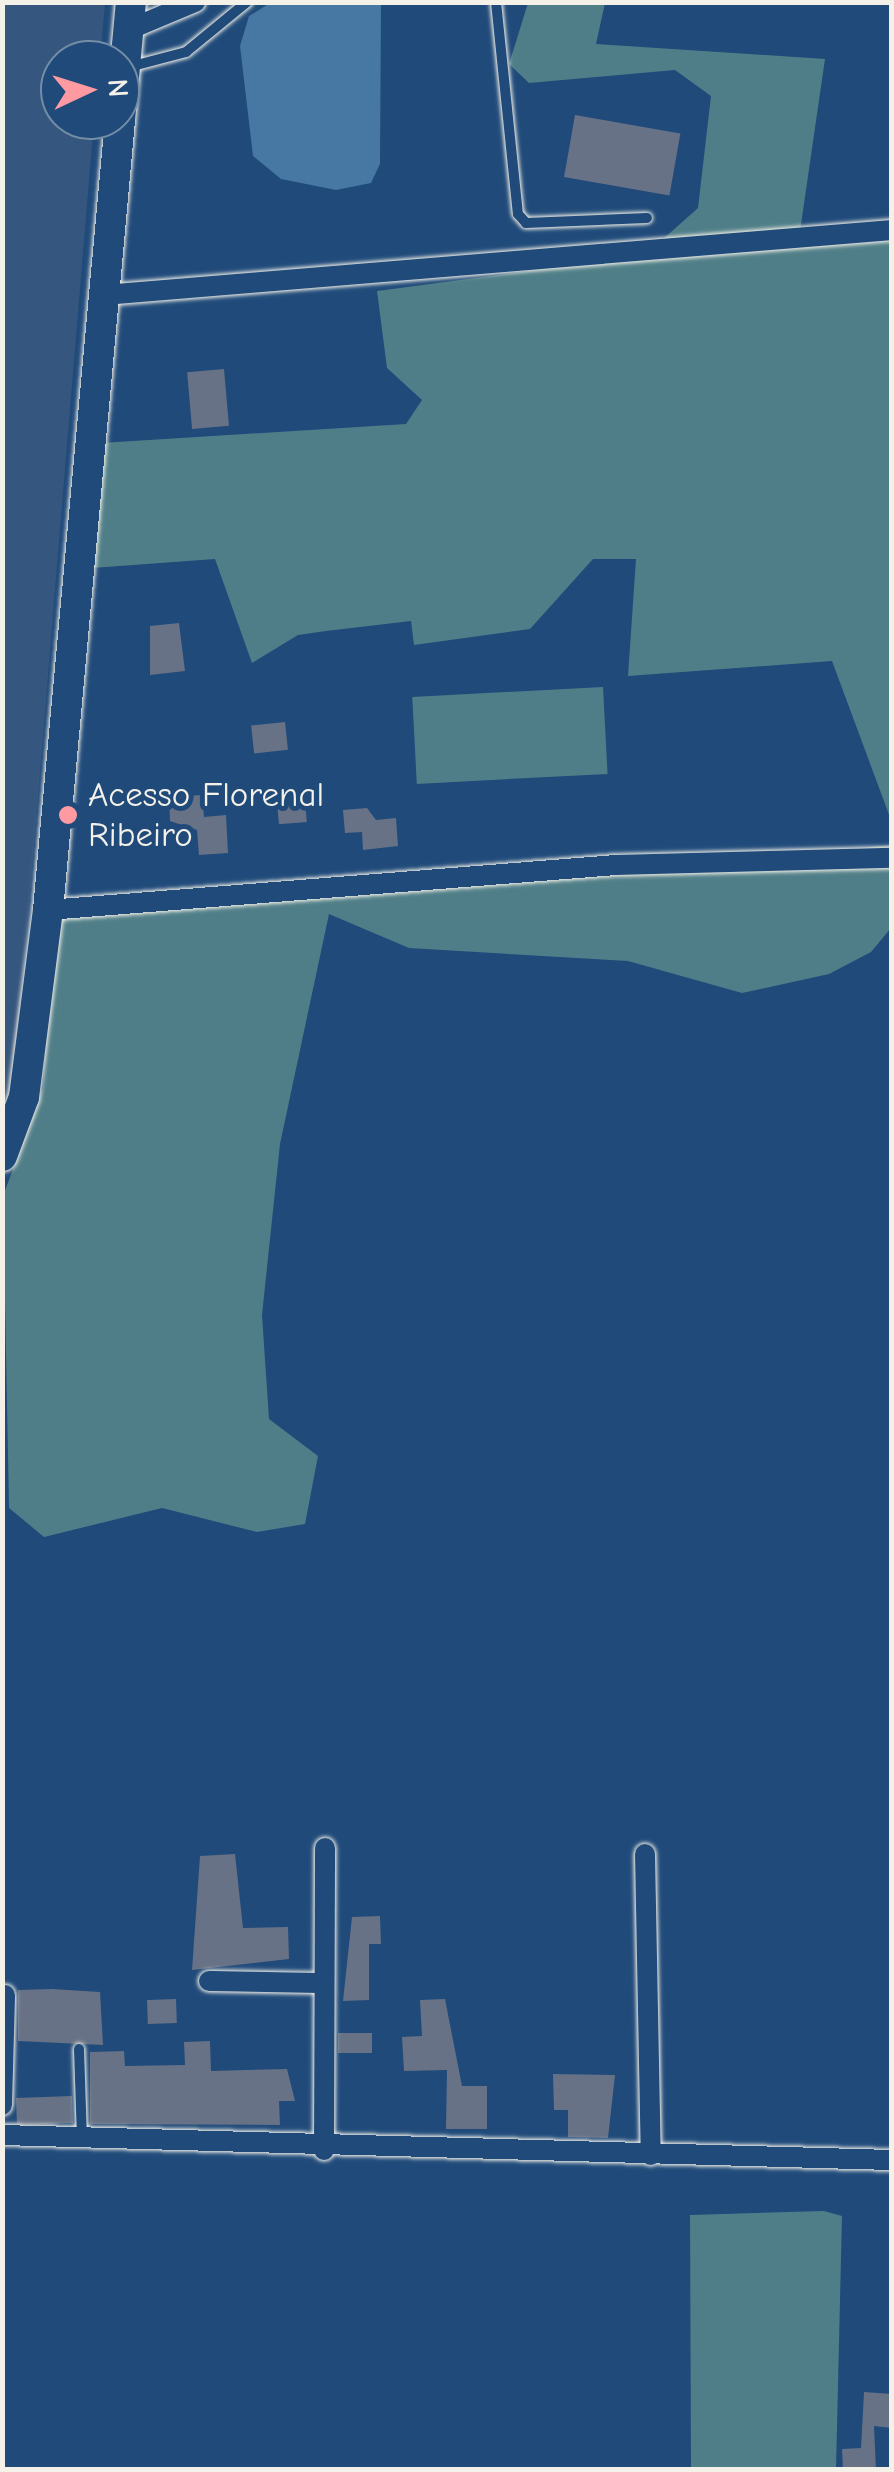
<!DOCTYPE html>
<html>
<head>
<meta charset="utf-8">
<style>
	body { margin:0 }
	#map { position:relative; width:894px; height:2472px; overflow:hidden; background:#1f4a7a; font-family:"Comic Neue",sans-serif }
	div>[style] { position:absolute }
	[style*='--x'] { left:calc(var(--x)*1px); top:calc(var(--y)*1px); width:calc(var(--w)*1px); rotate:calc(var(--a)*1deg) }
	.built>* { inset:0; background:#35567e }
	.green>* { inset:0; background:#4f7e88; transform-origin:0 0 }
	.water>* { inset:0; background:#4678a3 }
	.building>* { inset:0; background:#677286; transform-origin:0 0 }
	.roads { filter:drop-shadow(0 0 2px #f4f1e8) drop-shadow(0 0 2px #f4f1e8) }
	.lane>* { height:10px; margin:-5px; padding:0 5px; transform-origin:5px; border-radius:5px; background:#1f4a7a }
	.street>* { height:20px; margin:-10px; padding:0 10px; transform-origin:10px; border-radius:10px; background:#1f4a7a }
	.secondary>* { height:30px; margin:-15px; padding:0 15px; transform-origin:15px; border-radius:15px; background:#1f4a7a }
	.dots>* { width:28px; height:28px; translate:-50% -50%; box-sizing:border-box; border:5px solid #1f4a7a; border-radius:50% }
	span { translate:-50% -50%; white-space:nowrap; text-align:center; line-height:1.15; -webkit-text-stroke:10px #1f4a7a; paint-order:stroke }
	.poi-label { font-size:35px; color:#f4f1e8 }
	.left { translate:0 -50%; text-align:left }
	.frame { position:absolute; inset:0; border:5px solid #f4f1e8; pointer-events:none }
	.north { position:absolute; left:40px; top:40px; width:100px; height:100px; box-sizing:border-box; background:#1f4a7a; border:2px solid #748da6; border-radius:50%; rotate:86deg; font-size:28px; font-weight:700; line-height:40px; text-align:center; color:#f4f1e8 }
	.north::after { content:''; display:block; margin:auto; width:35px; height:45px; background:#ff9aa2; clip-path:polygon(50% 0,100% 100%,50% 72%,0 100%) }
</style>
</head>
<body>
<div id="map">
	<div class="built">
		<i style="clip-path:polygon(3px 3px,105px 3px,100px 60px,60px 60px,60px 120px,94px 120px,14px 1084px,3px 1118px)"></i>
	</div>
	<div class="green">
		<i style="clip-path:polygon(528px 3px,605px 3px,596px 44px,825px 59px,798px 245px,891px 238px,891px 820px,832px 661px,628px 676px,636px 559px,593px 559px,530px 629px,414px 645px,411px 621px,326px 631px,298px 635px,252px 663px,215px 559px,92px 568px,101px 443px,406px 424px,422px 400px,387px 368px,377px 291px,644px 256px,698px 208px,711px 96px,675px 70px,529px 83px,509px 64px)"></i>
		<i style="left:603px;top:687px;width:87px;height:191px;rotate:87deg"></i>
		<i style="clip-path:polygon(891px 845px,891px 928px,871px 952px,829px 974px,742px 993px,628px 961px,409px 948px,329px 914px,280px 1144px,262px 1315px,269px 1419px,318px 1456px,305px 1524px,257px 1532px,162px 1508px,44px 1537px,9px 1508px,3px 1196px,43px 1088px,55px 907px,611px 874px)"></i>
		<i style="clip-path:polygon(824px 2211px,842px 2216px,836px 2469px,691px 2469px,690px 2215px)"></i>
	</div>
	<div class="water">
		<i style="clip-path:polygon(270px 3px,381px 3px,380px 164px,371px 183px,336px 190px,281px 179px,253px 156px,240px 46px,249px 16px)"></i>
	</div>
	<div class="building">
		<i style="left:575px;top:115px;width:107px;height:63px;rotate:10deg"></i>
		<i style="left:224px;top:369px;width:57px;height:37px;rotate:85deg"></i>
		<i style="clip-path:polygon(179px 623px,185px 671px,150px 675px,150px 626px)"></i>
		<i style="left:285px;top:722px;width:28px;height:34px;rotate:84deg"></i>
		<i style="clip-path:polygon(202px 795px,204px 817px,226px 815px,228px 853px,199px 855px,197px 830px,170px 821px,169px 797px)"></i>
		<i style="left:305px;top:801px;width:21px;height:28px;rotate:85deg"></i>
		<i style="clip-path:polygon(367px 808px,376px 820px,396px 818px,398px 846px,363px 850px,362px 832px,345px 833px,343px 810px)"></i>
		<i style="clip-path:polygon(235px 1854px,243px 1928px,288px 1927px,289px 1959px,192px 1970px,200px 1856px)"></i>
		<i style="clip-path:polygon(380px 1916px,381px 1944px,369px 1944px,369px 2000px,343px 2001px,352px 1917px)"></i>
		<i style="clip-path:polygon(52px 1989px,100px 1992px,103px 2045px,18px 2041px,18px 1990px)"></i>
		<i style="left:176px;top:1999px;width:24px;height:29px;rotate:88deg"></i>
		<i style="clip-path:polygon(445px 1999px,462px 2086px,487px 2086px,487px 2129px,446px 2129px,447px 2070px,404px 2071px,402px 2037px,422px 2036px,420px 2000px)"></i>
		<i style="left:338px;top:2033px;width:34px;height:20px"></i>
		<i style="clip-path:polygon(210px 2041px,211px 2071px,287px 2069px,295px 2101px,279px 2101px,280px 2125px,90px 2124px,90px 2052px,124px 2051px,125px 2066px,185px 2065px,184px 2042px)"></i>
		<i style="clip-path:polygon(553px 2074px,615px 2075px,608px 2138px,568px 2137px,568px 2110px,554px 2110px)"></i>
		<i style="left:72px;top:2096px;width:27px;height:56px;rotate:88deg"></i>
		<i style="clip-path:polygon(864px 2392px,892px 2394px,892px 2428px,874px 2426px,876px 2470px,843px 2470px,842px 2449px,861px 2448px)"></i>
	</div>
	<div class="roads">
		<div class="lane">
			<i style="--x:496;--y:2;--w:213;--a:84.1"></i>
			<i style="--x:518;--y:214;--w:12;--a:48"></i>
			<i style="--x:526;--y:223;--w:121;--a:-2.4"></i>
			<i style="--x:129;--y:67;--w:59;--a:-14.7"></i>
			<i style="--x:186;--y:52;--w:79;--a:-39.3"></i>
			<i style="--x:79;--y:2049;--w:89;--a:88.1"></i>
		</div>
		<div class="street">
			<i style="--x:128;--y:30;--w:73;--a:-22.7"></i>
			<i style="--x:104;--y:295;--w:791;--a:-4.72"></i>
			<i style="--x:48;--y:910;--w:570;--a:-4.53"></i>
			<i style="--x:616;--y:865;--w:276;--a:-1.5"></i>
			<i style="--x:645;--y:1854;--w:301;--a:88.9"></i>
			<i style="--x:209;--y:1981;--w:113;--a:1"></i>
			<i style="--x:2;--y:2105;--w:110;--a:-88.4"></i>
			<i style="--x:2;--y:2135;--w:890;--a:1.61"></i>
			<i style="--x:324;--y:2150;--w:302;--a:-89.8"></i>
		</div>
		<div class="secondary">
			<i style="--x:120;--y:120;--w:119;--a:-84.7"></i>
			<i style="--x:2;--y:1156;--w:63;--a:-69.6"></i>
			<i style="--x:24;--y:1097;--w:189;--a:-82.7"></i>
			<i style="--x:48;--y:910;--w:793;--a:-84.79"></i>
		</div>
	</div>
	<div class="dots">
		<i style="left:68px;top:815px;background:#ff9aa2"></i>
	</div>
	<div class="poi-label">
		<span class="left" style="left:88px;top:815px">Acesso Florenal<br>Ribeiro</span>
	</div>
	<div class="frame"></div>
	<div class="north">N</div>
</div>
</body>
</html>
